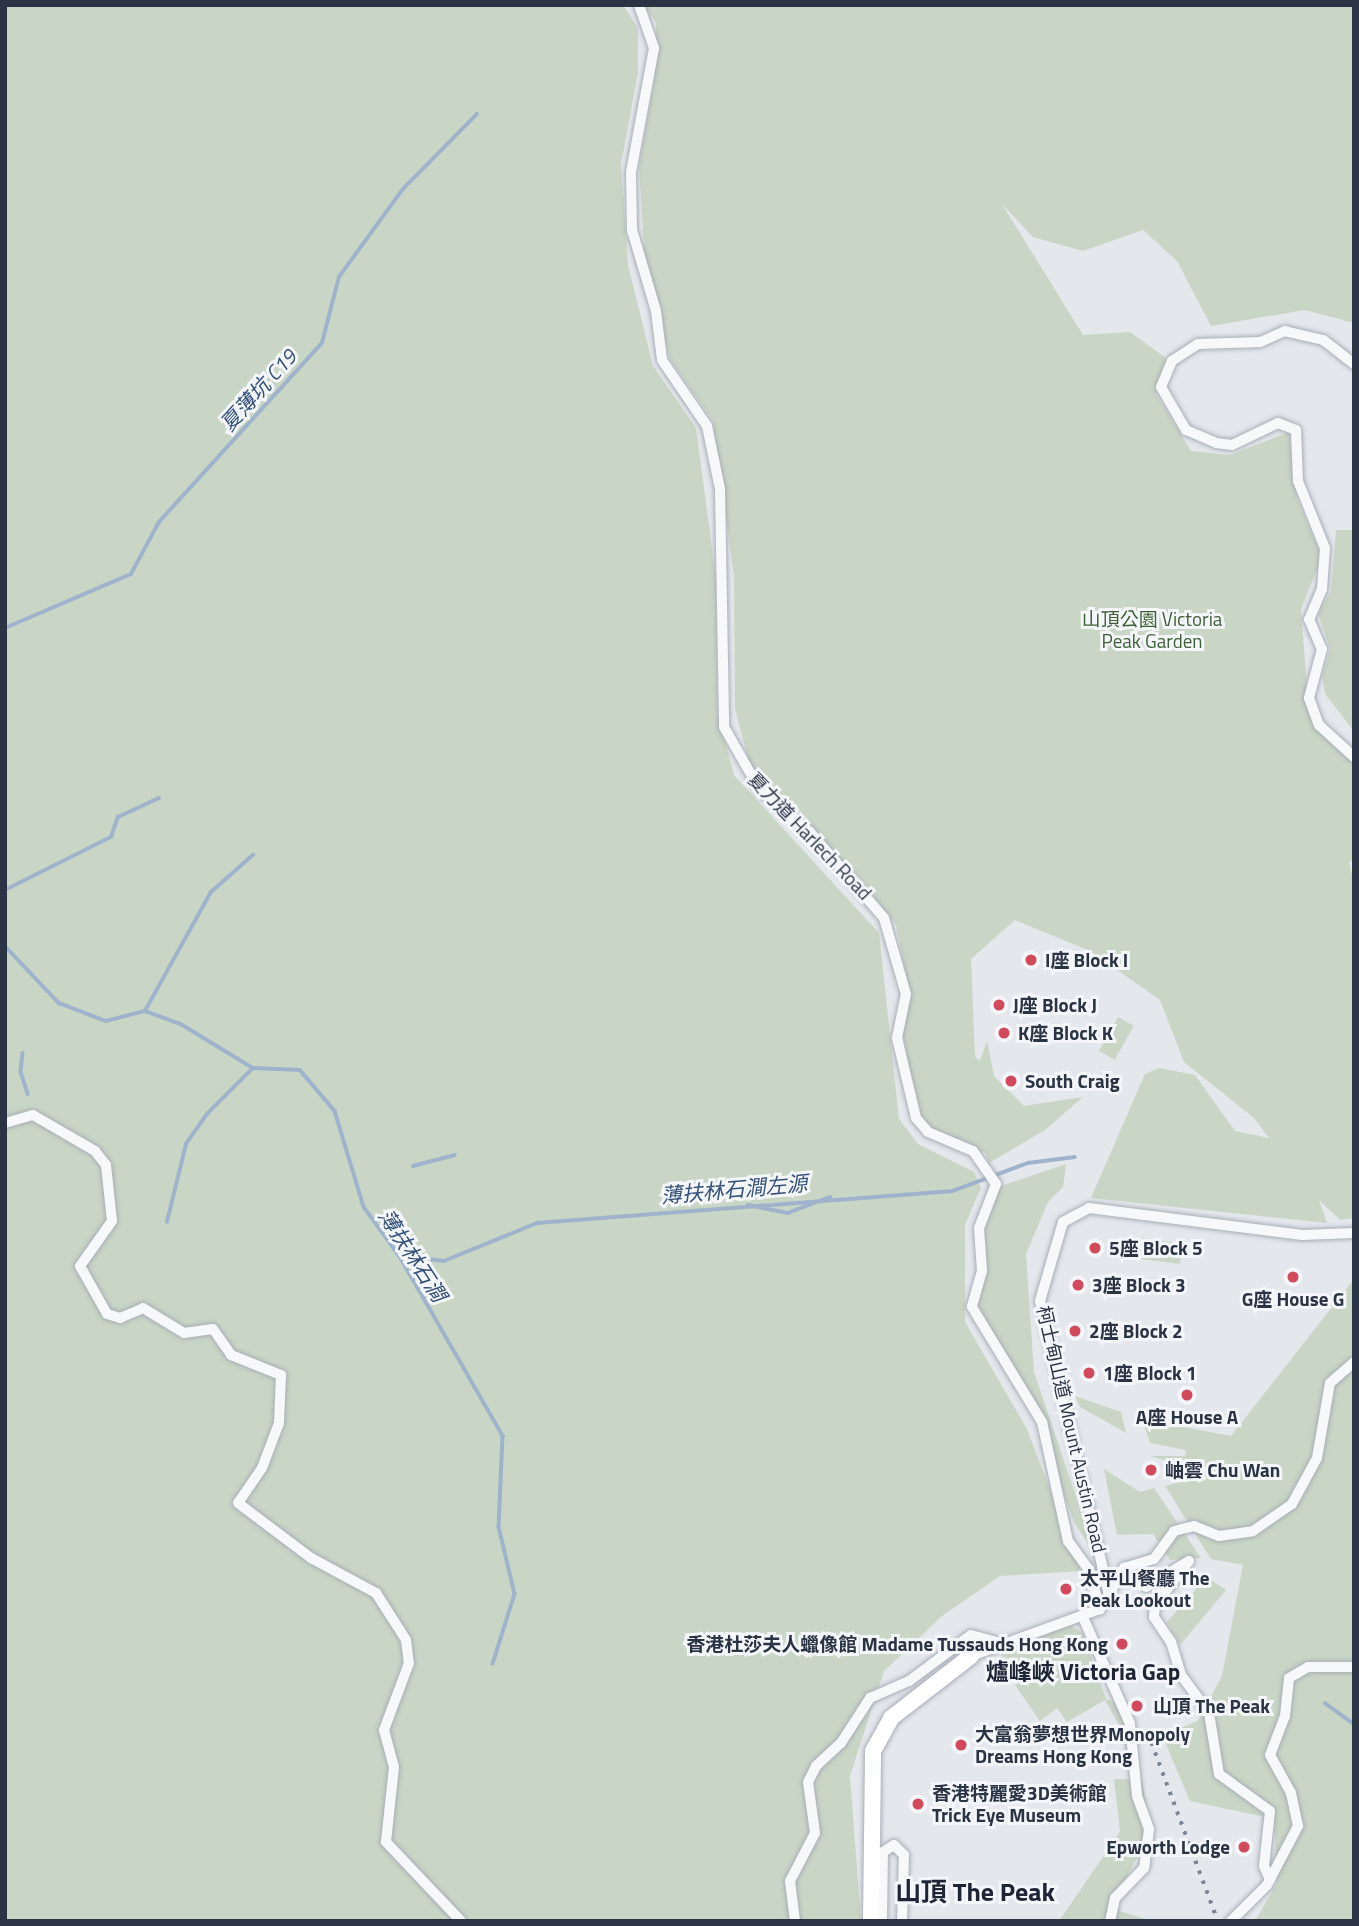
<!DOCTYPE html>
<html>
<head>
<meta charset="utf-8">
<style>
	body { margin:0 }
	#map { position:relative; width:1359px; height:1926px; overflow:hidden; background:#e4e7ec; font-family:"Titillium Web","Noto Sans TC",sans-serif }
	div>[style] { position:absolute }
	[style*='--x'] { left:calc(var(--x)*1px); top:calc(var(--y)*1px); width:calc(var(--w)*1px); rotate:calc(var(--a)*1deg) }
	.green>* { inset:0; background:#c9d6c5; transform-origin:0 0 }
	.stream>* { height:3.5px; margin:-1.75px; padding:0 1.75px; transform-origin:1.75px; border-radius:1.75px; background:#9fb4cc }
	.roads { filter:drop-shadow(0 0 2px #a9aeb7) drop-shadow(0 0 2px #a9aeb7) }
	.street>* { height:10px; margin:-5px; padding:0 5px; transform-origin:5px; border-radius:5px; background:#f7f8fa }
	.secondary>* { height:16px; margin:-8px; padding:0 8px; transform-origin:8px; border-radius:8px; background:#fff }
	.rail>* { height:3.5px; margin-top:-1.75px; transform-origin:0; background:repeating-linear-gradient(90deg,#7d8696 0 3.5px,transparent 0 10.5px) }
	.dots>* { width:19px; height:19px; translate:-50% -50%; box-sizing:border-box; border:4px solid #f4f6f9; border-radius:50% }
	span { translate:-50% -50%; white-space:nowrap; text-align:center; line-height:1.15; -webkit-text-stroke:6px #f4f6f9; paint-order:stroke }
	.park-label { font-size:19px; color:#3f6138 }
	.street-label { font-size:19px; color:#2b3445 }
	.poi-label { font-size:19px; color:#2b3445; font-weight:700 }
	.left { translate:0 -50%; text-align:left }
	.right { translate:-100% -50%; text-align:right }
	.water-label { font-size:21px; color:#34527a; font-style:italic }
	.quarter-label { font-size:23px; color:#1d2536; font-weight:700 }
	.district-label { font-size:26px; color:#1d2536; font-weight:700 }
	.frame { position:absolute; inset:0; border:7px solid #2b3445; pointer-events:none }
</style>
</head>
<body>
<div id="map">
	<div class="green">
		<i style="clip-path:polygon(5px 5px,623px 5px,638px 28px,638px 73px,621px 164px,628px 265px,653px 366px,696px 428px,716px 578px,717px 711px,734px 775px,879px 933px,899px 1119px,918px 1144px,974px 1172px,981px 1188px,965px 1225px,965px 1322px,1027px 1429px,1081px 1571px,1000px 1576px,942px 1616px,884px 1671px,850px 1776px,861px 1921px,5px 1921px)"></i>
		<i style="clip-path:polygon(644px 5px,1354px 5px,1354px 323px,1305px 310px,1211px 326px,1177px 261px,1143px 230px,1083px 251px,1033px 237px,1002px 204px,1083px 335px,1130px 332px,1166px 358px,1156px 394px,1191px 451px,1230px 455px,1289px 432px,1297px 499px,1322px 557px,1301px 609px,1309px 715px,1354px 764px,1354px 861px,1349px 861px,1354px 883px,1354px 1218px,1340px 1220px,1319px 1200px,1327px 1223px,1091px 1198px,1145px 1074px,1159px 1068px,1195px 1075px,1235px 1131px,1269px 1138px,1254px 1118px,1184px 1062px,1160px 1000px,1090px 951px,1015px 920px,971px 959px,975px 1057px,980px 1061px,987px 1041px,994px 1076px,1024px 1106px,1083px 1097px,1045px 1130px,989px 1163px,985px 1153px,929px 1130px,916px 1112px,903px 1033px,907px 981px,896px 925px,862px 881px,750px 766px,735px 709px,734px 577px,713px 421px,670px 359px,645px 262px,639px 166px,655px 75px,656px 23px)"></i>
		<i style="clip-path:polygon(1336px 530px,1354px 530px,1354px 731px,1325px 694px,1322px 677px,1330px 649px,1318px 613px,1331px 591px)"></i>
		<i style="left:1118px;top:1017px;width:18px;height:39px;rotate:29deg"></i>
		<i style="clip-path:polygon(1066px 1164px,1063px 1187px,1048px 1202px,1026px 1254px,1034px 1372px,1096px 1556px,1074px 1522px,1038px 1424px,978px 1319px,978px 1229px,998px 1187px)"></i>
		<i style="left:1140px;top:1238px;width:43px;height:21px;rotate:7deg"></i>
		<i style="clip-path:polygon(1354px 1279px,1354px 1921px,1255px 1921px,1277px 1883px,1274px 1819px,1190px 1801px,1162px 1735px,1198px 1721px,1222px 1676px,1243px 1565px,1211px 1559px,1165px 1486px,1183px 1481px,1184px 1469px,1171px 1471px,1173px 1463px,1150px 1456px,1185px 1456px,1186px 1450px,1150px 1443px,1142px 1419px,1231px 1436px)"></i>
		<i style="clip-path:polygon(1075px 1396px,1121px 1412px,1126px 1433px,1080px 1407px)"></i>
		<i style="clip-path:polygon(1104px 1469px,1140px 1492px,1154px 1488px,1201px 1558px,1170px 1560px,1153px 1534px,1117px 1535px)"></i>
		<i style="clip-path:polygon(1207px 1577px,1226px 1590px,1180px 1645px,1167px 1622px)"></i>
		<i style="clip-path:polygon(1068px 1623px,1083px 1634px,1106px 1699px,1119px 1704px,1132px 1748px,1129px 1770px,1123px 1732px,1105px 1700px,1067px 1722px,1057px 1708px,1040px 1721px,1015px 1685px,1027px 1676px,1005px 1672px,1001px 1654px,993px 1653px)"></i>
		<i style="clip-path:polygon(1114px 1779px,1142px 1780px,1152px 1830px,1110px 1908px,1152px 1921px,1059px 1921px,1120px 1832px)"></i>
	</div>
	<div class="stream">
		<i style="--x:5;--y:628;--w:137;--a:-23.2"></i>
		<i style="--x:131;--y:574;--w:59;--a:-61.7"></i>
		<i style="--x:159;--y:522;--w:242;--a:-47.7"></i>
		<i style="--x:322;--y:343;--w:68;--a:-75.6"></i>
		<i style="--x:339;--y:277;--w:109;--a:-54"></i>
		<i style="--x:403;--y:189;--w:105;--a:-45.4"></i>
		<i style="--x:5;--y:890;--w:119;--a:-26.6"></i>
		<i style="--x:111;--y:837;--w:21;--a:-71"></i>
		<i style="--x:118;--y:817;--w:45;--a:-24.9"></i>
		<i style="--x:5;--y:946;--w:79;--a:46.5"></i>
		<i style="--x:59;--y:1003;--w:50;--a:21"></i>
		<i style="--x:106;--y:1021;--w:40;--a:-14.4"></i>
		<i style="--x:145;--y:1011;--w:38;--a:20"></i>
		<i style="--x:181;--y:1024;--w:84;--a:31.4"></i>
		<i style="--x:253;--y:1068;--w:47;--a:2.4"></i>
		<i style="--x:300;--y:1070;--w:54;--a:49.5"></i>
		<i style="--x:335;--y:1111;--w:100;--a:73.2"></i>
		<i style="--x:364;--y:1207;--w:59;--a:53.9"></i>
		<i style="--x:399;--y:1255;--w:209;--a:60.1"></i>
		<i style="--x:503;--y:1436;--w:91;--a:92.5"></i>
		<i style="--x:499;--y:1527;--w:69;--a:76.6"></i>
		<i style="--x:515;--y:1594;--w:73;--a:107.4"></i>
		<i style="--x:145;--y:1011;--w:136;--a:-61"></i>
		<i style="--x:211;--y:892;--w:56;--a:-41.4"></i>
		<i style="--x:23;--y:1053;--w:19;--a:96"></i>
		<i style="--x:21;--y:1072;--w:23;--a:72"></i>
		<i style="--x:413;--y:1166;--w:43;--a:-14.7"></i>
		<i style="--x:748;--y:1205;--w:41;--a:11.3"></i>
		<i style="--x:788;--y:1213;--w:45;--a:-20.9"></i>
		<i style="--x:167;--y:1222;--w:80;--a:-76.3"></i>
		<i style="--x:186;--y:1144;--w:37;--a:-55"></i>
		<i style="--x:207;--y:1114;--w:65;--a:-45"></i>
		<i style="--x:399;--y:1255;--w:45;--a:7.6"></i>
		<i style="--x:444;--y:1261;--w:100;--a:-22.2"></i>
		<i style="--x:537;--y:1223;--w:417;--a:-4.4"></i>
		<i style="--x:953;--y:1191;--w:80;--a:-20.5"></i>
		<i style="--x:1028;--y:1163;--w:47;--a:-7.3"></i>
		<i style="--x:1325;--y:1703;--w:36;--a:36"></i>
	</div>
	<div class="roads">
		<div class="street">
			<i style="--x:639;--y:5;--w:46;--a:70.8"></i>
			<i style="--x:654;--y:48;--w:126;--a:100.5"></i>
			<i style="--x:631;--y:172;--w:58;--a:89"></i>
			<i style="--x:632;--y:230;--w:84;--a:73.5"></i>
			<i style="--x:656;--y:311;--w:49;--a:83"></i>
			<i style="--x:662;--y:360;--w:80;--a:55.7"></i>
			<i style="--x:707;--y:426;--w:64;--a:78.3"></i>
			<i style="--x:720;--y:489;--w:238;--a:89"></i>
			<i style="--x:724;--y:727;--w:73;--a:60.3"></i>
			<i style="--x:760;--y:790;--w:65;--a:40"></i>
			<i style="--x:810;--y:832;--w:113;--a:49.3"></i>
			<i style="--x:884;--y:918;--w:79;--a:73.9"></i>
			<i style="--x:906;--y:994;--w:45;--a:101.6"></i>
			<i style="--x:897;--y:1038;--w:82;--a:76.6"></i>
			<i style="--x:916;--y:1118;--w:18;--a:49"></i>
			<i style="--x:928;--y:1132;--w:49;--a:22.9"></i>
			<i style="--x:973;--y:1151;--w:40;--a:55.1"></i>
			<i style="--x:996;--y:1184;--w:47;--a:111.1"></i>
			<i style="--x:979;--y:1228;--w:43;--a:86"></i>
			<i style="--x:982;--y:1271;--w:37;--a:106"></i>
			<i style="--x:972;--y:1307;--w:135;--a:58.7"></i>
			<i style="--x:1042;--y:1422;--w:122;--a:77.7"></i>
			<i style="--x:1068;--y:1541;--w:36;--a:54"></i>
			<i style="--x:1089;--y:1570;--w:41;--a:74.2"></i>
			<i style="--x:1354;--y:364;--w:39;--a:-142"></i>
			<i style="--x:1323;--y:340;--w:39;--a:-167"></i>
			<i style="--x:1285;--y:331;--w:27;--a:156"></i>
			<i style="--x:1260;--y:342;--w:62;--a:178.2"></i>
			<i style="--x:1198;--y:344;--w:31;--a:147"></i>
			<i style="--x:1172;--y:361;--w:28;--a:113"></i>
			<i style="--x:1161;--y:387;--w:50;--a:59.8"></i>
			<i style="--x:1186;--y:430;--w:33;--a:23"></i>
			<i style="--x:1216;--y:443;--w:16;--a:7"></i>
			<i style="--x:1232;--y:445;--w:51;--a:-25.6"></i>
			<i style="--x:1278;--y:423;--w:19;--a:21"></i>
			<i style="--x:1296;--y:430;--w:51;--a:87.8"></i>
			<i style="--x:1298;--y:481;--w:72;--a:68.1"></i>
			<i style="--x:1325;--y:548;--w:41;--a:94.2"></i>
			<i style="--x:1322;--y:589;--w:33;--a:113"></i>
			<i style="--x:1309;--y:619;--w:33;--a:67"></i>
			<i style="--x:1322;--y:649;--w:51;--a:104.9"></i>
			<i style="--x:1309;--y:698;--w:29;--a:70"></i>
			<i style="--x:1319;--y:725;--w:47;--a:42.4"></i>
			<i style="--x:5;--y:1123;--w:29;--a:-16"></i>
			<i style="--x:33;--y:1115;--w:72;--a:30.1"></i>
			<i style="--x:95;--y:1151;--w:18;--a:52"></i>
			<i style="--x:106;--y:1165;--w:56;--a:83.9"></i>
			<i style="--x:112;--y:1221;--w:55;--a:125.4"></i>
			<i style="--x:80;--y:1266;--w:55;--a:60.6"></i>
			<i style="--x:107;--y:1314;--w:14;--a:17"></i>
			<i style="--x:120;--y:1318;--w:25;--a:-23"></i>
			<i style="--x:143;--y:1308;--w:48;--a:31.4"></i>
			<i style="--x:184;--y:1333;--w:29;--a:-8"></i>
			<i style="--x:213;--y:1329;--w:32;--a:55"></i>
			<i style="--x:231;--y:1355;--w:54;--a:21.8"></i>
			<i style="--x:281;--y:1375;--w:48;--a:92.4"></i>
			<i style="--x:279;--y:1423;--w:48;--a:110.7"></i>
			<i style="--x:262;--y:1468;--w:42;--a:124.4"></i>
			<i style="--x:238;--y:1503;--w:91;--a:37"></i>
			<i style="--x:311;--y:1558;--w:74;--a:28.3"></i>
			<i style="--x:376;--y:1593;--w:56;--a:57.4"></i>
			<i style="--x:406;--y:1640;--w:23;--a:83"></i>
			<i style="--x:409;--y:1663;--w:72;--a:110.5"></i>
			<i style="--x:384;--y:1730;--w:38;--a:75"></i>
			<i style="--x:394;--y:1767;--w:75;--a:96.1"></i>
			<i style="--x:386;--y:1842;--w:109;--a:46.5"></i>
			<i style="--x:1146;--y:1587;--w:50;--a:-31.2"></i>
			<i style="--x:1189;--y:1561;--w:56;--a:127.7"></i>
			<i style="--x:1155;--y:1605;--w:12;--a:95"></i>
			<i style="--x:1154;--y:1617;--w:30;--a:56"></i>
			<i style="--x:1171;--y:1642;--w:34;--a:73"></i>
			<i style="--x:1181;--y:1675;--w:47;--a:53.6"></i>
			<i style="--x:1209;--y:1713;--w:62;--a:80.7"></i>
			<i style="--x:1219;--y:1774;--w:63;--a:36"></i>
			<i style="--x:1270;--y:1811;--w:55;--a:96.2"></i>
			<i style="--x:1264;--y:1866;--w:15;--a:67"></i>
			<i style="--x:1110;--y:1599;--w:306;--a:-103.2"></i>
			<i style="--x:1040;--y:1301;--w:82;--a:-73.8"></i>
			<i style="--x:1063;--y:1222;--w:30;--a:-28"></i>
			<i style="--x:1089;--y:1208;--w:215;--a:7.2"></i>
			<i style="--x:1302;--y:1235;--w:52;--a:-2.2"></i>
			<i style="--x:1082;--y:1615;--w:119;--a:66.2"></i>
			<i style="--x:1130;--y:1724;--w:72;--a:84.4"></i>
			<i style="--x:1137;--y:1796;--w:35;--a:70"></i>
			<i style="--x:1149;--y:1829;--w:39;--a:97"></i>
			<i style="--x:1144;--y:1868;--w:42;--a:134"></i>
			<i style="--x:1115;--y:1898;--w:24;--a:102"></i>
			<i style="--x:971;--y:1656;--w:137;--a:-20"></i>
			<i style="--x:1100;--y:1609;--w:48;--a:-59.7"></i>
			<i style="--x:1124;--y:1568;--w:31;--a:-17"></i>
			<i style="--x:1154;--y:1559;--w:34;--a:-54"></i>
			<i style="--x:1174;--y:1531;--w:21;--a:-14"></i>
			<i style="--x:1194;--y:1526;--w:27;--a:22"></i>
			<i style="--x:1219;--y:1536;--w:34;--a:-8"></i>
			<i style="--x:1253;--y:1531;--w:47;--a:-34.7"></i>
			<i style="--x:1292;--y:1504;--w:52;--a:-61.5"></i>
			<i style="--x:1317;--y:1458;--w:76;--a:-80.2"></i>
			<i style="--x:1330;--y:1383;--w:32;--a:-41"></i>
			<i style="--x:795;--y:1921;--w:40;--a:-97.1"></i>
			<i style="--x:790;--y:1881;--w:54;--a:-62.5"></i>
			<i style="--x:815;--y:1833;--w:51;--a:-97.8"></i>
			<i style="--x:808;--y:1782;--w:18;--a:-63"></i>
			<i style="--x:816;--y:1766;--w:34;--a:-43"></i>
			<i style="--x:841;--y:1743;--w:54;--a:-57.2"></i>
			<i style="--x:870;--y:1698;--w:43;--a:-23.6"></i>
			<i style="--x:909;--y:1681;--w:77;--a:-36.6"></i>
			<i style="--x:971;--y:1635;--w:28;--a:15"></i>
			<i style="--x:882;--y:1921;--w:69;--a:-89.2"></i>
			<i style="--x:883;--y:1852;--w:13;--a:-32"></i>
			<i style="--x:894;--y:1845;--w:14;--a:45"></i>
			<i style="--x:904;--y:1855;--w:66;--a:91.7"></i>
			<i style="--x:1231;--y:1921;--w:51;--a:-45"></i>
			<i style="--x:1267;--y:1885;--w:67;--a:-62.3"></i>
			<i style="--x:1298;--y:1826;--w:34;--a:-102"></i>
			<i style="--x:1291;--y:1793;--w:43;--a:-118.9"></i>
			<i style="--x:1270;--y:1755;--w:42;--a:-69"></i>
			<i style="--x:1285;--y:1716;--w:38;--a:-84"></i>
			<i style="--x:1289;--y:1678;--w:22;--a:-30"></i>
			<i style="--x:1308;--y:1667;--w:46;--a:0"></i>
		</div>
		<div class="secondary">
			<i style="--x:871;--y:1921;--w:170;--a:-89.3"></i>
			<i style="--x:873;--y:1751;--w:38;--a:-61"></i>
			<i style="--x:891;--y:1718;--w:101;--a:-37.8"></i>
		</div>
	</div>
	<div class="rail">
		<i style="--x:1148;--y:1733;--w:201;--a:69.6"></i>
	</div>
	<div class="dots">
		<i style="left:1031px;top:960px;background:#d1495b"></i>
		<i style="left:999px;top:1005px;background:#d1495b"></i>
		<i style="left:1004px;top:1033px;background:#d1495b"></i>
		<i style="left:1011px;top:1081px;background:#d1495b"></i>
		<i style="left:1095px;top:1248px;background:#d1495b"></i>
		<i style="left:1293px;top:1277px;background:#d1495b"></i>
		<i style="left:1078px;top:1285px;background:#d1495b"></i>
		<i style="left:1075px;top:1331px;background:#d1495b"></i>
		<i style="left:1089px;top:1373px;background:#d1495b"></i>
		<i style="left:1187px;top:1395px;background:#d1495b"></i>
		<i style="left:1151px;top:1470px;background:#d1495b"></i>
		<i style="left:1066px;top:1589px;background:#d1495b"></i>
		<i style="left:1122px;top:1644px;background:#d1495b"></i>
		<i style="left:1137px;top:1706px;background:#d1495b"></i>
		<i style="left:961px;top:1745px;background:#d1495b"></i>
		<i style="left:918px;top:1804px;background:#d1495b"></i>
		<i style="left:1244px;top:1847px;background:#d1495b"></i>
	</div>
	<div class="park-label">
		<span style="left:1152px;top:630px">山頂公園 Victoria<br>Peak Garden</span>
	</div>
	<div class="street-label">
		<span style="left:810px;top:836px;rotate:46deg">夏力道 Harlech Road</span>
		<span style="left:1072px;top:1429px;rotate:77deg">柯士甸山道 Mount Austin Road</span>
	</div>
	<div class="poi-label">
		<span class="left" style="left:1045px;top:960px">I座 Block I</span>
		<span class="left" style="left:1013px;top:1005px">J座 Block J</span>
		<span class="left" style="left:1018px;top:1033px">K座 Block K</span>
		<span class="left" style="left:1025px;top:1081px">South Craig</span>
		<span class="left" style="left:1109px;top:1248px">5座 Block 5</span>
		<span class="left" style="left:1092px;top:1285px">3座 Block 3</span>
		<span style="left:1293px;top:1299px">G座 House G</span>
		<span class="left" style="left:1089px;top:1331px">2座 Block 2</span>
		<span class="left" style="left:1103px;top:1373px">1座 Block 1</span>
		<span style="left:1187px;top:1417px">A座 House A</span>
		<span class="left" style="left:1165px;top:1470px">岫雲 Chu Wan</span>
		<span class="left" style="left:1080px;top:1589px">太平山餐廳 The<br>Peak Lookout</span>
		<span class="right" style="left:1108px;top:1644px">香港杜莎夫人蠟像館 Madame Tussauds Hong Kong</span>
		<span class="left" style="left:1153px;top:1706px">山頂 The Peak</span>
		<span class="left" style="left:975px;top:1745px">大富翁夢想世界Monopoly<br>Dreams Hong Kong</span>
		<span class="left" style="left:932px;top:1804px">香港特麗愛3D美術館<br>Trick Eye Museum</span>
		<span class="right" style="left:1230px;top:1847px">Epworth Lodge</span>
	</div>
	<div class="water-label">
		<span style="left:258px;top:390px;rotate:-48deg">夏薄坑 C19</span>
		<span style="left:734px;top:1189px;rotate:-5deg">薄扶林石澗左源</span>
		<span style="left:413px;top:1255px;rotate:57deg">薄扶林石澗</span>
	</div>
	<div class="quarter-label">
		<span style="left:1083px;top:1672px">爐峰峽 Victoria Gap</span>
	</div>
	<div class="district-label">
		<span style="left:975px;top:1892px">山頂 The Peak</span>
	</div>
	<div class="frame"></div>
</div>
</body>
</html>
